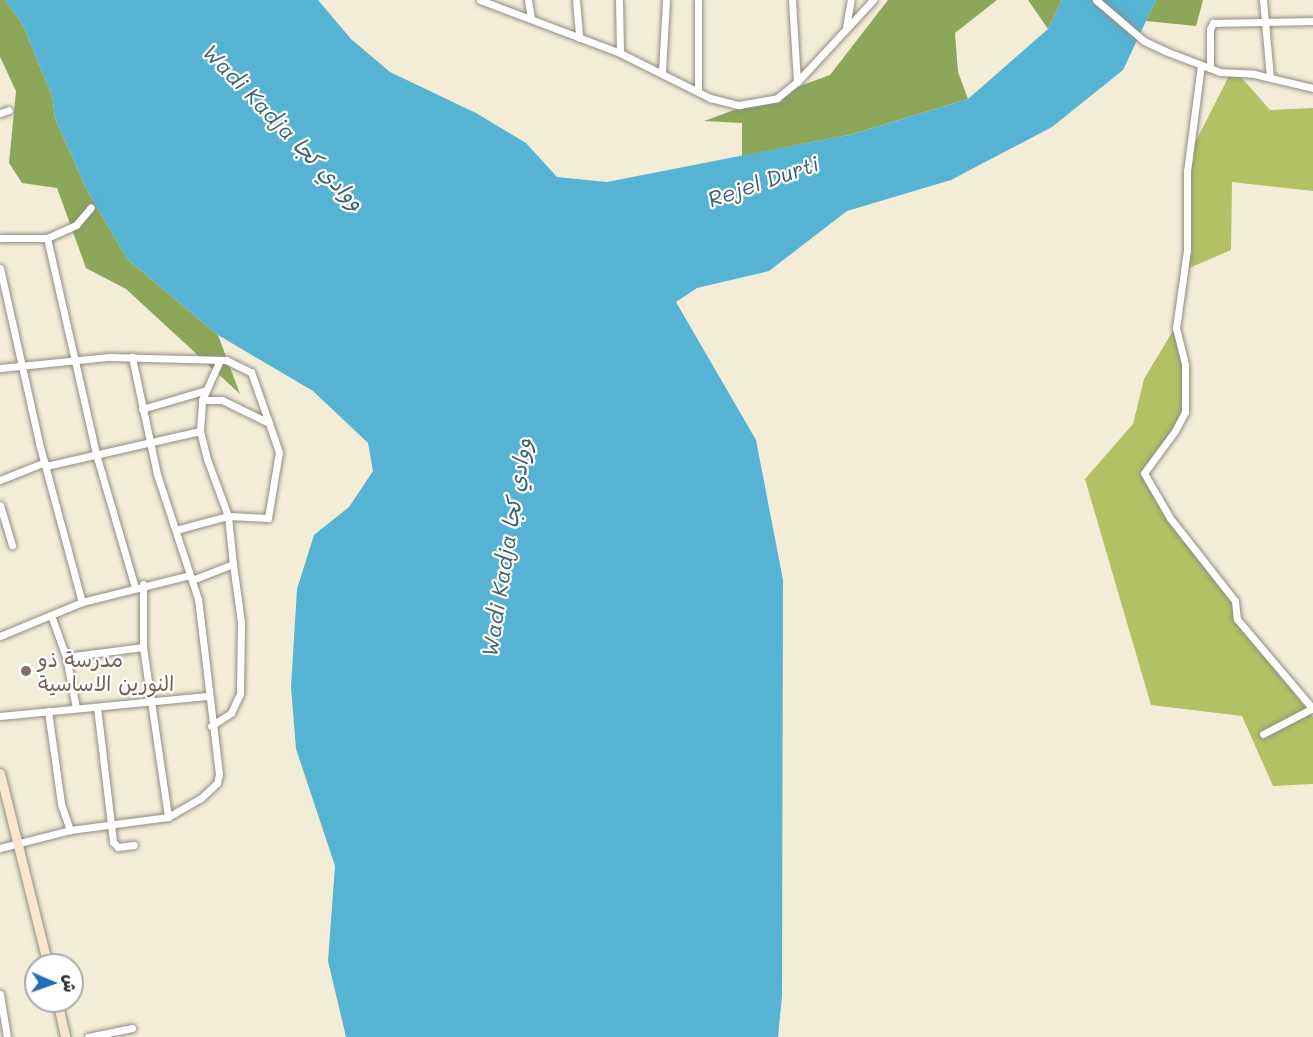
<!DOCTYPE html>
<html>
<head>
<meta charset="utf-8">
<style>
	body { margin:0 }
	#map { position:relative; width:1313px; height:1037px; overflow:hidden; background:#f3edd8; font-family:Mali,"Playpen Sans Arabic",sans-serif }
	div>[style] { position:absolute }
	[style*='--x'] { left:calc(var(--x)*1px); top:calc(var(--y)*1px); width:calc(var(--w)*1px); rotate:calc(var(--a)*1deg) }
	.green>* { inset:0; background:#b1c163 }
	.forest>* { inset:0; background:#8ca759 }
	.water>* { inset:0; background:#56b3d4 }
	.roads { filter:drop-shadow(0 0 2px #8f8c82) drop-shadow(0 0 2px #8f8c82) }
	.street>* { height:7px; margin:-3.5px; padding:0 3.5px; transform-origin:3.5px; border-radius:3.5px; background:#fff }
	.secondary>* { height:9px; margin:-4.5px; padding:0 4.5px; transform-origin:4.5px; border-radius:4.5px; background:#fbe5cf }
	.dots>* { width:16px; height:16px; translate:-50% -50%; box-sizing:border-box; border:3px solid #fff; border-radius:50% }
	span { translate:-50% -50%; white-space:nowrap; text-align:center; line-height:1.15; -webkit-text-stroke:4.5px #fff; paint-order:stroke }
	.education-label { font-size:21px; color:#785e54 }
	.left { translate:0 -50%; text-align:left }
	.water-label { font-size:22px; color:#3c616f; font-style:italic }
	.north { position:absolute; left:24px; top:953px; width:60px; height:60px; box-sizing:border-box; background:#fff; border:2px solid #aaa; border-radius:50%; rotate:92deg; font-size:16px; font-weight:700; line-height:24px; text-align:center; color:#2b2b2b }
	.north::after { content:''; display:block; margin:auto; width:21px; height:27px; background:#1f6fb2; clip-path:polygon(50% 0,100% 100%,50% 72%,0 100%) }
</style>
</head>
<body>
<div id="map">
	<div class="green">
		<i style="clip-path:polygon(1233px 68px,1270px 110px,1313px 108px,1313px 191px,1232px 182px,1231px 250px,1187px 269px,1189px 177px,1195px 143px)"></i>
		<i style="clip-path:polygon(1174px 329px,1183px 365px,1183px 411px,1174px 431px,1144px 467px,1143px 473px,1234px 601px,1236px 620px,1313px 717px,1313px 784px,1273px 786px,1242px 716px,1151px 705px,1085px 479px,1133px 424px,1144px 379px)"></i>
	</div>
	<div class="forest">
		<i style="clip-path:polygon(0 0,5px 0,23px 25px,52px 95px,55px 118px,86px 188px,127px 259px,218px 335px,240px 394px,126px 289px,86px 268px,57px 188px,22px 183px,9px 163px,16px 91px,0 57px)"></i>
		<i style="clip-path:polygon(888px 0,997px 0,955px 33px,958px 72px,968px 99px,853px 134px,742px 156px,742px 123px,704px 121px,830px 75px)"></i>
		<i style="clip-path:polygon(1028px 0,1062px 0,1048px 29px)"></i>
		<i style="clip-path:polygon(1156px 0,1203px 0,1196px 26px,1146px 21px)"></i>
	</div>
	<div class="water">
		<i style="clip-path:polygon(5px 0,318px 0,351px 39px,390px 72px,476px 113px,526px 143px,557px 177px,607px 182px,853px 134px,968px 99px,1048px 29px,1062px 0,1156px 0,1123px 70px,1052px 127px,951px 180px,847px 211px,769px 271px,697px 288px,676px 302px,756px 440px,783px 580px,782px 996px,778px 1037px,346px 1037px,328px 961px,335px 866px,296px 749px,291px 687px,297px 589px,314px 535px,349px 507px,373px 471px,368px 443px,313px 391px,218px 335px,127px 259px,86px 188px,55px 118px,52px 95px,23px 25px)"></i>
	</div>
	<div class="roads">
		<div class="street">
			<i style="--x:480;--y:0;--w:150;--a:20.7"></i>
			<i style="--x:620;--y:53;--w:101;--a:26.6"></i>
			<i style="--x:710;--y:98;--w:30;--a:14"></i>
			<i style="--x:739;--y:105;--w:39;--a:-10"></i>
			<i style="--x:777;--y:98;--w:26;--a:-39"></i>
			<i style="--x:797;--y:82;--w:112;--a:-47.2"></i>
			<i style="--x:528;--y:0;--w:18;--a:81"></i>
			<i style="--x:576;--y:0;--w:38;--a:85"></i>
			<i style="--x:619;--y:0;--w:53;--a:88.9"></i>
			<i style="--x:792;--y:0;--w:82;--a:86.5"></i>
			<i style="--x:1096;--y:0;--w:63;--a:40.5"></i>
			<i style="--x:1144;--y:41;--w:23;--a:25"></i>
			<i style="--x:1165;--y:51;--w:59;--a:20.9"></i>
			<i style="--x:1220;--y:72;--w:34;--a:3"></i>
			<i style="--x:1254;--y:74;--w:61;--a:13.3"></i>
			<i style="--x:1263;--y:0;--w:77;--a:84.8"></i>
			<i style="--x:846;--y:27;--w:27;--a:-80"></i>
			<i style="--x:1201;--y:65;--w:107;--a:97.5"></i>
			<i style="--x:1187;--y:171;--w:79;--a:90"></i>
			<i style="--x:1187;--y:250;--w:79;--a:98"></i>
			<i style="--x:1176;--y:328;--w:38;--a:76"></i>
			<i style="--x:1185;--y:365;--w:47;--a:90"></i>
			<i style="--x:1185;--y:412;--w:21;--a:118"></i>
			<i style="--x:1175;--y:431;--w:52;--a:126.4"></i>
			<i style="--x:1144;--y:473;--w:52;--a:60"></i>
			<i style="--x:1170;--y:518;--w:105;--a:51.9"></i>
			<i style="--x:1235;--y:601;--w:18;--a:84"></i>
			<i style="--x:1237;--y:619;--w:118;--a:49.8"></i>
			<i style="--x:1210;--y:68;--w:39;--a:-90"></i>
			<i style="--x:1210;--y:29;--w:7;--a:-63"></i>
			<i style="--x:1213;--y:23;--w:100;--a:-1.1"></i>
			<i style="--x:662;--y:72;--w:72;--a:-86.8"></i>
			<i style="--x:698;--y:89;--w:89;--a:-90"></i>
			<i style="--x:0;--y:113;--w:9;--a:-18"></i>
			<i style="--x:0;--y:238;--w:47;--a:0"></i>
			<i style="--x:47;--y:238;--w:221;--a:77.2"></i>
			<i style="--x:96;--y:454;--w:139;--a:73.7"></i>
			<i style="--x:47;--y:238;--w:32;--a:-24"></i>
			<i style="--x:76;--y:225;--w:23;--a:-50"></i>
			<i style="--x:0;--y:268;--w:179;--a:77.4"></i>
			<i style="--x:39;--y:443;--w:165;--a:74.9"></i>
			<i style="--x:0;--y:368;--w:110;--a:-5.8"></i>
			<i style="--x:109;--y:357;--w:117;--a:1.5"></i>
			<i style="--x:226;--y:360;--w:28;--a:26"></i>
			<i style="--x:251;--y:372;--w:54;--a:70.6"></i>
			<i style="--x:202;--y:400;--w:20;--a:0"></i>
			<i style="--x:222;--y:400;--w:52;--a:26.1"></i>
			<i style="--x:269;--y:423;--w:31;--a:71"></i>
			<i style="--x:279;--y:452;--w:67;--a:99.5"></i>
			<i style="--x:268;--y:518;--w:40;--a:-177.1"></i>
			<i style="--x:228;--y:516;--w:61;--a:-110.2"></i>
			<i style="--x:207;--y:459;--w:29;--a:-104"></i>
			<i style="--x:200;--y:431;--w:31;--a:-86"></i>
			<i style="--x:202;--y:400;--w:44;--a:-65.8"></i>
			<i style="--x:142;--y:409;--w:64;--a:-16.4"></i>
			<i style="--x:46;--y:466;--w:158;--a:-12.8"></i>
			<i style="--x:0;--y:480;--w:48;--a:-21.8"></i>
			<i style="--x:0;--y:505;--w:42;--a:73.3"></i>
			<i style="--x:176;--y:530;--w:54;--a:-15.1"></i>
			<i style="--x:228;--y:516;--w:48;--a:84.1"></i>
			<i style="--x:233;--y:564;--w:44;--a:158.7"></i>
			<i style="--x:143;--y:584;--w:63;--a:90"></i>
			<i style="--x:143;--y:647;--w:172;--a:81.6"></i>
			<i style="--x:51;--y:615;--w:45;--a:70.3"></i>
			<i style="--x:66;--y:657;--w:52;--a:78.9"></i>
			<i style="--x:0;--y:636;--w:89;--a:-22.5"></i>
			<i style="--x:82;--y:602;--w:111;--a:-14"></i>
			<i style="--x:66;--y:657;--w:78;--a:-7.4"></i>
			<i style="--x:97;--y:707;--w:136;--a:83.2"></i>
			<i style="--x:113;--y:842;--w:7;--a:45"></i>
			<i style="--x:118;--y:847;--w:16;--a:-7"></i>
			<i style="--x:48;--y:711;--w:94;--a:82"></i>
			<i style="--x:61;--y:804;--w:28;--a:71"></i>
			<i style="--x:0;--y:716;--w:208;--a:-5.5"></i>
			<i style="--x:211;--y:726;--w:24;--a:-33"></i>
			<i style="--x:231;--y:713;--w:21;--a:-65"></i>
			<i style="--x:240;--y:694;--w:72;--a:-89.2"></i>
			<i style="--x:241;--y:622;--w:59;--a:-97.9"></i>
			<i style="--x:1263;--y:734;--w:56;--a:-27.5"></i>
			<i style="--x:0;--y:848;--w:72;--a:-14.4"></i>
			<i style="--x:70;--y:830;--w:99;--a:-7.6"></i>
			<i style="--x:168;--y:817;--w:38;--a:-30"></i>
			<i style="--x:201;--y:798;--w:22;--a:-43"></i>
			<i style="--x:217;--y:783;--w:9;--a:-77"></i>
			<i style="--x:219;--y:774;--w:176;--a:-96.8"></i>
			<i style="--x:198;--y:599;--w:132;--a:-108.2"></i>
			<i style="--x:157;--y:474;--w:120;--a:-102.1"></i>
			<i style="--x:0;--y:994;--w:44;--a:80.8"></i>
			<i style="--x:88;--y:1037;--w:45;--a:-11.6"></i>
		</div>
		<div class="secondary">
			<i style="--x:0;--y:773;--w:198;--a:76"></i>
			<i style="--x:57;--y:1001;--w:37;--a:77"></i>
		</div>
	</div>
	<div class="dots">
		<i style="left:26px;top:671px;background:#8d6e63"></i>
	</div>
	<div class="education-label">
		<span class="left" style="left:38px;top:671px">مدرسة ذو<br>النورين الاساسية</span>
	</div>
	<div class="water-label">
		<span style="left:284px;top:127px;rotate:46deg">Wadi Kadja ووادي كجا</span>
		<span style="left:763px;top:181px;rotate:-19deg">Rejel Durti</span>
		<span style="left:506px;top:547px;rotate:-81deg">Wadi Kadja ووادي كجا</span>
	</div>
	<div class="north">ش</div>
</div>
</body>
</html>
